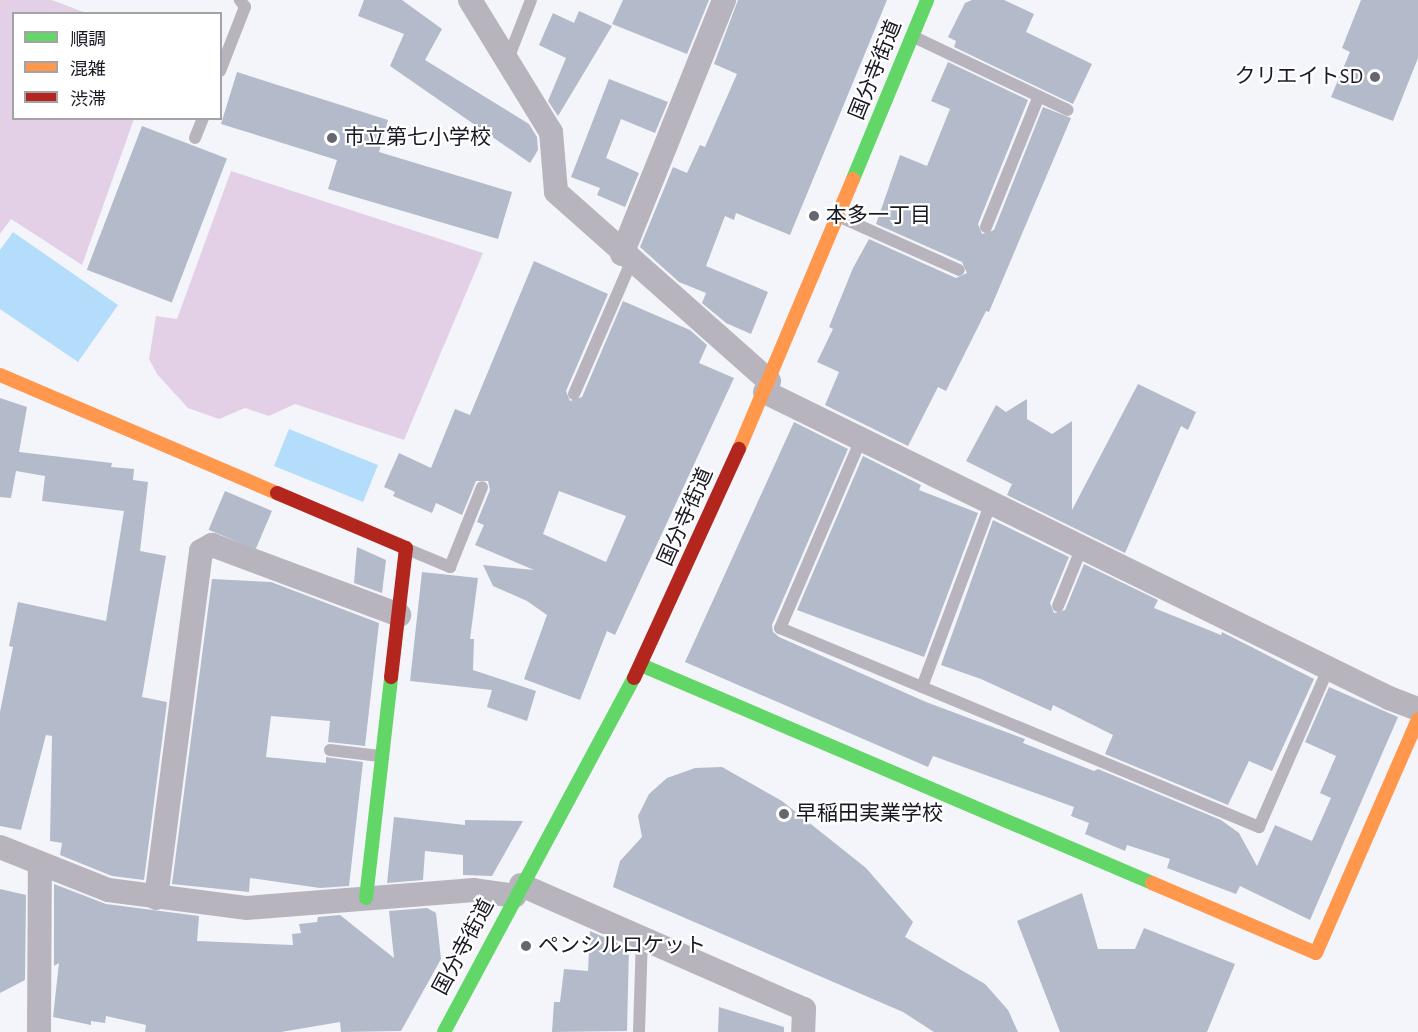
<!DOCTYPE html>
<html>
<head>
<meta charset="utf-8">
<style>
	body { margin:0 }
	#map { position:relative; width:1418px; height:1032px; overflow:hidden; background:#f4f5fb; font-family:"Alegreya Sans","Noto Sans JP",sans-serif }
	div>[style] { position:absolute }
	[style*='--x'] { left:calc(var(--x)*1px); top:calc(var(--y)*1px); width:calc(var(--w)*1px); rotate:calc(var(--a)*1deg) }
	.green>* { inset:0; background:#e3d0e7 }
	.water>* { inset:0; background:#b3ddfb; transform-origin:0 0 }
	.building>* { inset:0; background:#b3bac9; transform-origin:0 0 }
	.lane>* { height:12px; margin:-6px; padding:0 6px; transform-origin:6px; border-radius:6px; background:#b8b4be }
	.street>* { height:24px; margin:-12px; padding:0 12px; transform-origin:12px; border-radius:12px; background:#b8b4be }
	.fast>* { height:14px; margin:-7px; padding:0 7px; transform-origin:7px; border-radius:7px; background:#63d668 }
	.slow>* { height:14px; margin:-7px; padding:0 7px; transform-origin:7px; border-radius:7px; background:#ff974d }
	.jam>* { height:14px; margin:-7px; padding:0 7px; transform-origin:7px; border-radius:7px; background:#b3261e }
	.dots>* { width:16px; height:16px; translate:-50% -50%; box-sizing:border-box; border:3px solid #fff; border-radius:50% }
	span { translate:-50% -50%; white-space:nowrap; text-align:center; line-height:1.15; -webkit-text-stroke:4.5px #fff; paint-order:stroke }
	.street-label { font-size:21px; color:#181923 }
	.poi-label { font-size:21px; color:#181923 }
	.right { translate:-100% -50%; text-align:right }
	.left { translate:0 -50%; text-align:left }
	.legend { position:absolute; left:12px; top:12px; width:210px; height:108px; box-sizing:border-box; background:#fff; border:2px solid #a3a3a7; margin:0; padding:8px 10px; list-style:none; font-size:18px; color:#181923 }
	.legend li { display:flex; align-items:center; gap:12px; height:30px }
	.legend b { width:30px; border:2px solid #a3a3a7 }
</style>
</head>
<body>
<div id="map">
	<div class="green">
		<i style="clip-path:polygon(0 0,52px 0,86px 13px,14px 14px,14px 118px,134px 119px,82px 265px,11px 219px,0 234px)"></i>
		<i style="clip-path:polygon(231px 171px,483px 253px,404px 440px,295px 404px,269px 416px,245px 408px,219px 419px,188px 408px,157px 374px,149px 359px,156px 316px,177px 319px)"></i>
	</div>
	<div class="water">
		<i style="clip-path:polygon(13px 232px,118px 305px,78px 362px,0 309px,0 250px)"></i>
		<i style="left:289px;top:429px;width:96px;height:40px;rotate:22deg"></i>
	</div>
	<div class="building">
		<i style="clip-path:polygon(364px 0,402px 0,442px 29px,425px 60px,529px 124px,537px 137px,538px 150px,530px 163px,390px 66px,404px 34px,358px 16px)"></i>
		<i style="clip-path:polygon(623px 0,709px 0,687px 54px,612px 24px)"></i>
		<i style="clip-path:polygon(738px 0,887px 0,790px 235px,736px 213px,734px 220px,725px 216px,706px 266px,768px 292px,751px 334px,726px 323px,702px 303px,706px 293px,679px 282px,640px 247px,673px 167px,687px 173px,700px 145px,705px 147px,737px 74px,714px 64px)"></i>
		<i style="clip-path:polygon(972px 0,1004px 0,1034px 14px,1026px 32px,1092px 64px,1073px 104px,954px 47px,956px 41px,948px 37px,965px 3px)"></i>
		<i style="clip-path:polygon(1361px 0,1418px 0,1418px 58px,1393px 121px,1331px 97px,1350px 52px,1342px 48px)"></i>
		<i style="clip-path:polygon(579px 11px,612px 26px,558px 116px,548px 101px,566px 58px,539px 45px,553px 13px,574px 23px)"></i>
		<i style="clip-path:polygon(948px 62px,1028px 100px,978px 224px,982px 234px,994px 230px,1043px 107px,1071px 118px,989px 312px,986px 311px,946px 391px,938px 387px,908px 446px,825px 405px,839px 372px,817px 362px,833px 329px,829px 327px,853px 268px,869px 239px,956px 278px,967px 273px,962px 262px,876px 224px,900px 155px,927px 166px,950px 109px,931px 101px)"></i>
		<i style="clip-path:polygon(237px 72px,388px 120px,379px 152px,512px 192px,498px 239px,328px 189px,337px 160px,221px 124px)"></i>
		<i style="clip-path:polygon(609px 79px,668px 102px,655px 133px,621px 119px,606px 158px,639px 173px,625px 207px,597px 195px,600px 188px,571px 177px)"></i>
		<i style="left:142px;top:126px;width:91px;height:154px;rotate:21deg"></i>
		<i style="clip-path:polygon(evenodd,534px 261px,608px 294px,566px 391px,570px 401px,582px 397px,623px 301px,690px 330px,707px 345px,699px 363px,734px 378px,615px 635px,607px 631px,580px 700px,524px 679px,547px 615px,527px 601px,493px 586px,483px 565px,534px 570px,475px 545px,484px 525px,477px 522px,490px 490px,488px 481px,476px 481px,462px 515px,436px 503px,432px 513px,393px 496px,395px 492px,384px 487px,399px 453px,431px 468px,455px 409px,470px 415px,534px 261px,559px 491px,626px 516px,606px 562px,543px 534px,559px 491px)"></i>
		<i style="clip-path:polygon(1138px 384px,1196px 412px,1188px 430px,1181px 426px,1125px 553px,1007px 495px,1012px 484px,966px 461px,996px 405px,1006px 412px,1027px 399px,1027px 419px,1052px 434px,1072px 421px,1072px 510px)"></i>
		<i style="clip-path:polygon(0 398px,27px 407px,19px 452px,112px 463px,111px 467px,134px 469px,133px 480px,148px 482px,140px 551px,166px 556px,142px 697px,167px 702px,144px 880px,112px 876px,60px 855px,62px 843px,50px 841px,52px 736px,46px 735px,21px 830px,0 826px,0 712px,13px 647px,9px 646px,18px 602px,106px 621px,124px 511px,42px 501px,45px 476px,16px 471px,11px 498px,0 497px)"></i>
		<i style="clip-path:polygon(794px 422px,848px 449px,772px 625px,773px 632px,779px 637px,926px 702px,1025px 739px,1023px 743px,1094px 771px,1098px 769px,1221px 820px,1239px 833px,1257px 866px,1275px 825px,1312px 841px,1331px 798px,1320px 793px,1336px 756px,1305px 742px,1329px 687px,1398px 717px,1310px 920px,1240px 886px,1236px 894px,1167px 868px,1170px 859px,1127px 845px,1125px 851px,1085px 834px,1089px 823px,1071px 816px,1074px 807px,933px 756px,928px 767px,685px 662px)"></i>
		<i style="clip-path:polygon(863px 456px,921px 485px,919px 490px,978px 513px,924px 657px,797px 610px)"></i>
		<i style="left:225px;top:491px;width:51px;height:42px;rotate:23deg"></i>
		<i style="clip-path:polygon(993px 520px,1069px 557px,1050px 603px,1054px 613px,1065px 610px,1084px 564px,1158px 600px,1154px 608px,1221px 635px,1222px 632px,1314px 679px,1272px 771px,1249px 761px,1228px 805px,1105px 754px,1113px 735px,1053px 705px,1051px 711px,981px 679px,941px 665px)"></i>
		<i style="clip-path:polygon(357px 547px,386px 560px,382px 593px,354px 583px)"></i>
		<i style="clip-path:polygon(422px 572px,478px 578px,470px 639px,474px 639px,473px 670px,536px 691px,527px 721px,487px 707px,492px 690px,410px 681px)"></i>
		<i style="clip-path:polygon(212px 579px,271px 582px,379px 623px,365px 746px,328px 742px,330px 721px,271px 716px,266px 757px,326px 763px,326px 757px,363px 762px,349px 886px,320px 888px,250px 878px,249px 892px,172px 884px)"></i>
		<i style="clip-path:polygon(722px 767px,782px 801px,866px 868px,913px 922px,905px 937px,985px 984px,1008px 1010px,1018px 1032px,934px 1032px,903px 1012px,613px 887px,620px 861px,642px 837px,638px 816px,649px 794px,667px 778px,695px 768px)"></i>
		<i style="clip-path:polygon(394px 817px,465px 825px,465px 820px,523px 821px,492px 876px,463px 875px,463px 855px,425px 851px,423px 880px,387px 883px)"></i>
		<i style="clip-path:polygon(54px 884px,106px 904px,199px 916px,197px 941px,293px 945px,292px 934px,301px 933px,299px 924px,317px 922px,318px 917px,340px 915px,394px 958px,389px 911px,427px 908px,436px 913px,441px 959px,401px 1031px,341px 1032px,340px 1022px,281px 1032px,145px 1032px,146px 1025px,106px 1016px,105px 1023px,91px 1021px,91px 1025px,53px 1017px,59px 963px,54px 966px)"></i>
		<i style="clip-path:polygon(0 889px,26px 895px,25px 980px,0 993px)"></i>
		<i style="clip-path:polygon(1082px 893px,1098px 949px,1135px 949px,1144px 928px,1235px 964px,1207px 1032px,1060px 1032px,1017px 921px)"></i>
		<i style="clip-path:polygon(590px 931px,629px 948px,627px 1031px,552px 1032px,554px 1002px,560px 1002px,564px 969px,588px 971px)"></i>
		<i style="clip-path:polygon(719px 1007px,784px 1027px,784px 1032px,718px 1032px)"></i>
	</div>
	<div class="lane">
		<i style="--x:914;--y:37;--w:170;--a:25.4"></i>
		<i style="--x:508;--y:59;--w:63;--a:-68.7"></i>
		<i style="--x:220;--y:71;--w:69;--a:-68.7"></i>
		<i style="--x:245;--y:7;--w:9;--a:-126"></i>
		<i style="--x:195;--y:138;--w:22;--a:-68"></i>
		<i style="--x:840;--y:217;--w:130;--a:24"></i>
		<i style="--x:986;--y:227;--w:141;--a:-68"></i>
		<i style="--x:574;--y:394;--w:144;--a:-66.6"></i>
		<i style="--x:862;--y:437;--w:208;--a:113.2"></i>
		<i style="--x:780;--y:628;--w:519;--a:22.56"></i>
		<i style="--x:1259;--y:827;--w:172;--a:-66.4"></i>
		<i style="--x:407;--y:549;--w:47;--a:22.7"></i>
		<i style="--x:450;--y:567;--w:86;--a:-68.2"></i>
		<i style="--x:1058;--y:606;--w:64;--a:-67.9"></i>
		<i style="--x:922;--y:687;--w:197;--a:-69.5"></i>
		<i style="--x:330;--y:750;--w:50;--a:6.8"></i>
		<i style="--x:639;--y:1032;--w:94;--a:-88.2"></i>
	</div>
	<div class="street">
		<i style="--x:470;--y:0;--w:155;--a:58.5"></i>
		<i style="--x:551;--y:132;--w:60;--a:85.2"></i>
		<i style="--x:556;--y:192;--w:285;--a:41.6"></i>
		<i style="--x:622;--y:254;--w:274;--a:-68.1"></i>
		<i style="--x:765;--y:392;--w:695;--a:26.12"></i>
		<i style="--x:1389;--y:698;--w:31;--a:21"></i>
		<i style="--x:0;--y:847;--w:116;--a:21.7"></i>
		<i style="--x:108;--y:890;--w:139;--a:7.4"></i>
		<i style="--x:246;--y:908;--w:229;--a:-4.5"></i>
		<i style="--x:474;--y:890;--w:41;--a:8.3"></i>
		<i style="--x:521;--y:885;--w:309;--a:23.7"></i>
		<i style="--x:804;--y:1009;--w:23;--a:92"></i>
		<i style="--x:156;--y:898;--w:350;--a:-82.6"></i>
		<i style="--x:201;--y:551;--w:13;--a:-29"></i>
		<i style="--x:212;--y:545;--w:200;--a:20.5"></i>
		<i style="--x:39;--y:1032;--w:168;--a:-89.7"></i>
	</div>
	<div class="fast">
		<i style="--x:853;--y:179;--w:194;--a:-67.5"></i>
		<i style="--x:641;--y:665;--w:556;--a:23.1"></i>
		<i style="--x:366;--y:898;--w:222;--a:-83.5"></i>
		<i style="--x:444;--y:1032;--w:402;--a:-61.8"></i>
	</div>
	<div class="slow">
		<i style="--x:0;--y:375;--w:301;--a:23.1"></i>
		<i style="--x:739;--y:449;--w:293;--a:-67.1"></i>
		<i style="--x:1152;--y:883;--w:178;--a:23.1"></i>
		<i style="--x:1316;--y:953;--w:255;--a:-66.4"></i>
	</div>
	<div class="jam">
		<i style="--x:277;--y:493;--w:140;--a:23.1"></i>
		<i style="--x:406;--y:548;--w:130;--a:96.6"></i>
		<i style="--x:634;--y:678;--w:252;--a:-65.4"></i>
	</div>
	<div class="dots">
		<i style="left:1375px;top:77px;background:#65666f"></i>
		<i style="left:332px;top:138px;background:#65666f"></i>
		<i style="left:814px;top:216px;background:#65666f"></i>
		<i style="left:784px;top:814px;background:#65666f"></i>
		<i style="left:526px;top:946px;background:#65666f"></i>
	</div>
	<div class="street-label">
		<span style="left:876px;top:70px;rotate:-68deg">国分寺街道</span>
		<span style="left:686px;top:517px;rotate:-66deg">国分寺街道</span>
		<span style="left:464px;top:947px;rotate:-62deg">国分寺街道</span>
	</div>
	<div class="poi-label">
		<span class="right" style="left:1363px;top:77px">クリエイトSD</span>
		<span class="left" style="left:344px;top:138px">市立第七小学校</span>
		<span class="left" style="left:826px;top:216px">本多一丁目</span>
		<span class="left" style="left:796px;top:814px">早稲田実業学校</span>
		<span class="left" style="left:538px;top:946px">ペンシルロケット</span>
	</div>
	<ul class="legend">
	<li><b style="height:8px;background:#63d668"></b>順調</li>
	<li><b style="height:8px;background:#ff974d"></b>混雑</li>
	<li><b style="height:8px;background:#b3261e"></b>渋滞</li>
	</ul>
</div>
</body>
</html>
